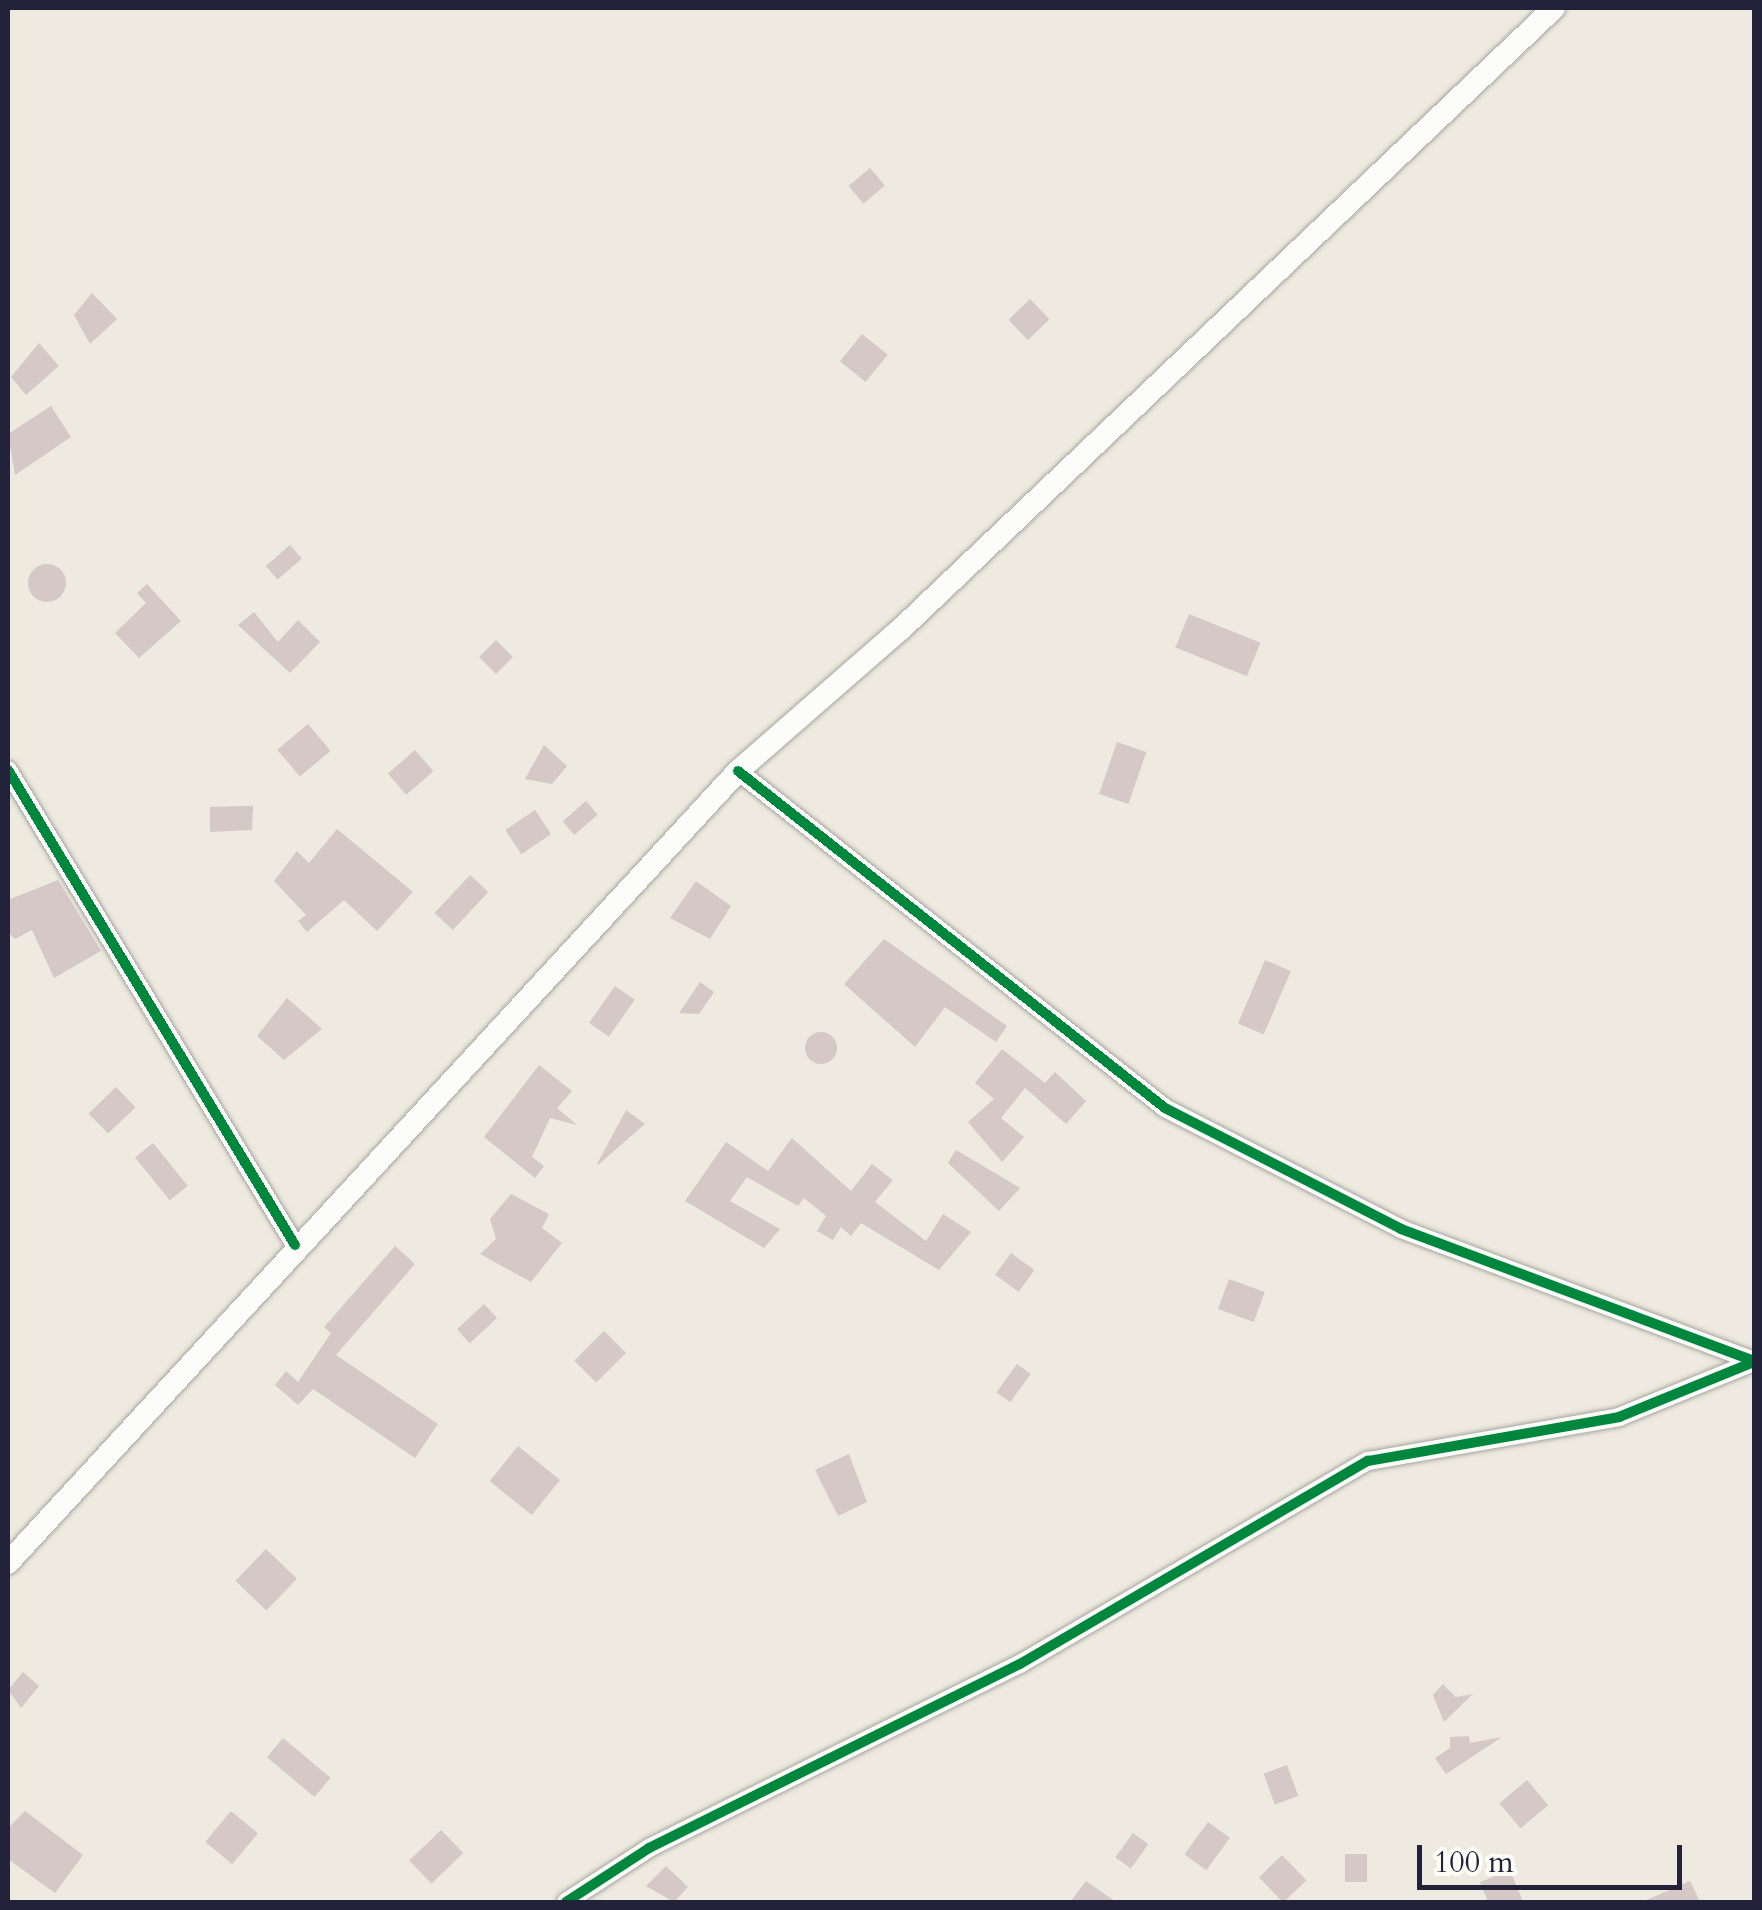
<!DOCTYPE html>
<html>
<head>
<meta charset="utf-8">
<style>
	body { margin:0 }
	#map { position:relative; width:1762px; height:1910px; overflow:hidden; background:#eeeadf; font-family:Cardo,serif }
	div>[style] { position:absolute }
	[style*='--x'] { left:calc(var(--x)*1px); top:calc(var(--y)*1px); width:calc(var(--w)*1px); rotate:calc(var(--a)*1deg) }
	.building>* { inset:0; background:#d5c8c7; transform-origin:0 0 }
	.round { border-radius:50% }
	.roads { filter:drop-shadow(0 0 2px #a7a5a1) drop-shadow(0 0 2px #a7a5a1) }
	.minor>* { height:18px; margin:-9px; padding:0 9px; transform-origin:9px; border-radius:9px; background:#fcfcfa }
	.major>* { height:22px; margin:-11px; padding:0 11px; transform-origin:11px; border-radius:11px; background:#fcfcfa }
	.cycleway>* { height:10px; margin:-5px; padding:0 5px; transform-origin:5px; border-radius:5px; background:#00873e }
	span { translate:-50% -50%; white-space:nowrap; text-align:center; line-height:1.15; -webkit-text-stroke:10px #fdfcf7; paint-order:stroke }
	.frame { position:absolute; inset:0; border:10px solid #22223b; pointer-events:none }
	.scale { position:absolute; left:1417px; top:1845px; width:265px; height:45px; box-sizing:border-box; border:5px solid #22223b; border-top:0; padding-left:12px; font-size:30px; line-height:35px; white-space:nowrap; color:#22223b; -webkit-text-stroke:8px #fdfcf7; paint-order:stroke }
</style>
</head>
<body>
<div id="map">
	<div class="building">
		<i style="left:870px;top:168px;width:23px;height:28px;rotate:50deg"></i>
		<i style="clip-path:polygon(92px 293px,117px 319px,90px 344px,74px 315px)"></i>
		<i style="left:1030px;top:299px;width:28px;height:30px;rotate:46deg"></i>
		<i style="left:862px;top:334px;width:33px;height:35px;rotate:39deg"></i>
		<i style="clip-path:polygon(39px 343px,59px 366px,26px 395px,11px 377px)"></i>
		<i style="clip-path:polygon(51px 406px,71px 437px,15px 475px,8px 434px)"></i>
		<i style="left:290px;top:545px;width:18px;height:32px;rotate:49deg"></i>
		<i class="round" style="left:28px;top:564px;width:38px;height:38px"></i>
		<i style="clip-path:polygon(147px 584px,181px 621px,139px 658px,115px 633px,146px 603px,137px 593px)"></i>
		<i style="clip-path:polygon(254px 612px,278px 642px,298px 620px,320px 642px,290px 673px,238px 625px)"></i>
		<i style="left:1189px;top:614px;width:77px;height:36px;rotate:22deg"></i>
		<i style="left:496px;top:640px;width:24px;height:24px;rotate:45deg"></i>
		<i style="left:308px;top:724px;width:35px;height:40px;rotate:50deg"></i>
		<i style="left:1117px;top:742px;width:31px;height:55px;rotate:19deg"></i>
		<i style="clip-path:polygon(544px 745px,567px 766px,552px 784px,525px 779px)"></i>
		<i style="left:415px;top:750px;width:28px;height:36px;rotate:49deg"></i>
		<i style="left:586px;top:801px;width:18px;height:31px;rotate:49deg"></i>
		<i style="clip-path:polygon(245px 806px,253px 806px,252px 830px,210px 832px,210px 807px)"></i>
		<i style="left:535px;top:810px;width:29px;height:36px;rotate:56deg"></i>
		<i style="clip-path:polygon(337px 829px,413px 892px,377px 931px,344px 900px,307px 932px,298px 921px,306px 915px,274px 881px,297px 851px,309px 863px)"></i>
		<i style="left:470px;top:875px;width:25px;height:52px;rotate:43deg"></i>
		<i style="clip-path:polygon(58px 880px,101px 951px,54px 978px,32px 930px,15px 939px,8px 932px,8px 900px)"></i>
		<i style="clip-path:polygon(696px 881px,731px 906px,710px 939px,670px 918px)"></i>
		<i style="clip-path:polygon(884px 939px,1007px 1026px,996px 1042px,945px 1007px,915px 1047px,844px 984px)"></i>
		<i style="left:1265px;top:960px;width:28px;height:69px;rotate:23deg"></i>
		<i style="clip-path:polygon(700px 982px,714px 992px,699px 1014px,679px 1013px)"></i>
		<i style="left:615px;top:986px;width:24px;height:45px;rotate:35deg"></i>
		<i style="clip-path:polygon(287px 998px,322px 1029px,284px 1060px,257px 1036px)"></i>
		<i class="round" style="left:805px;top:1032px;width:32px;height:32px"></i>
		<i style="clip-path:polygon(1002px 1049px,1045px 1083px,1055px 1072px,1086px 1101px,1066px 1124px,1025px 1088px,1001px 1118px,1024px 1137px,1002px 1162px,968px 1122px,994px 1099px,975px 1083px)"></i>
		<i style="clip-path:polygon(539px 1065px,572px 1091px,557px 1108px,577px 1125px,550px 1118px,532px 1157px,544px 1166px,535px 1178px,484px 1137px)"></i>
		<i style="left:116px;top:1087px;width:28px;height:38px;rotate:46deg"></i>
		<i style="clip-path:polygon(626px 1110px,645px 1124px,598px 1165px,597px 1164px)"></i>
		<i style="clip-path:polygon(792px 1138px,851px 1191px,872px 1164px,893px 1180px,875px 1202px,926px 1241px,943px 1214px,971px 1232px,939px 1270px,861px 1223px,851px 1236px,841px 1227px,833px 1240px,817px 1231px,826px 1216px,804px 1198px,798px 1206px,747px 1177px,730px 1201px,780px 1229px,764px 1248px,685px 1201px,726px 1142px,768px 1171px)"></i>
		<i style="left:153px;top:1143px;width:55px;height:23px;rotate:51deg"></i>
		<i style="clip-path:polygon(956px 1150px,1020px 1188px,999px 1211px,948px 1163px)"></i>
		<i style="clip-path:polygon(511px 1194px,549px 1214px,542px 1228px,562px 1243px,531px 1282px,480px 1254px,496px 1239px,490px 1219px)"></i>
		<i style="clip-path:polygon(395px 1246px,415px 1264px,336px 1355px,438px 1424px,415px 1458px,313px 1389px,298px 1405px,275px 1385px,286px 1371px,298px 1382px,331px 1333px,324px 1327px)"></i>
		<i style="left:1011px;top:1253px;width:29px;height:27px;rotate:36deg"></i>
		<i style="left:1229px;top:1279px;width:38px;height:32px;rotate:20deg"></i>
		<i style="left:484px;top:1304px;width:19px;height:37px;rotate:47deg"></i>
		<i style="left:604px;top:1331px;width:31px;height:42px;rotate:45deg"></i>
		<i style="left:1017px;top:1364px;width:17px;height:35px;rotate:36deg"></i>
		<i style="left:518px;top:1446px;width:54px;height:45px;rotate:39deg"></i>
		<i style="clip-path:polygon(849px 1454px,867px 1502px,838px 1516px,815px 1470px)"></i>
		<i style="left:266px;top:1549px;width:43px;height:44px;rotate:44deg"></i>
		<i style="clip-path:polygon(23px 1672px,39px 1686px,21px 1708px,8px 1690px)"></i>
		<i style="clip-path:polygon(1443px 1684px,1456px 1697px,1473px 1694px,1444px 1722px,1433px 1695px)"></i>
		<i style="clip-path:polygon(1469px 1736px,1470px 1743px,1502px 1737px,1446px 1774px,1435px 1758px,1450px 1748px,1450px 1737px)"></i>
		<i style="left:283px;top:1738px;width:62px;height:25px;rotate:40deg"></i>
		<i style="left:1287px;top:1765px;width:33px;height:25px;rotate:70deg"></i>
		<i style="left:1527px;top:1780px;width:33px;height:36px;rotate:50deg"></i>
		<i style="clip-path:polygon(25px 1811px,83px 1855px,55px 1893px,8px 1859px,8px 1828px)"></i>
		<i style="left:231px;top:1811px;width:35px;height:40px;rotate:40deg"></i>
		<i style="left:1208px;top:1822px;width:27px;height:40px;rotate:36deg"></i>
		<i style="left:441px;top:1830px;width:32px;height:44px;rotate:46deg"></i>
		<i style="left:1133px;top:1833px;width:19px;height:30px;rotate:36deg"></i>
		<i style="left:1345px;top:1854px;width:22px;height:28px"></i>
		<i style="left:1282px;top:1855px;width:35px;height:32px;rotate:46deg"></i>
		<i style="clip-path:polygon(666px 1866px,688px 1887px,674px 1902px,646px 1886px)"></i>
		<i style="clip-path:polygon(1510px 1870px,1523px 1902px,1488px 1902px,1480px 1882px)"></i>
		<i style="clip-path:polygon(1086px 1881px,1116px 1902px,1070px 1902px)"></i>
		<i style="clip-path:polygon(1690px 1881px,1700px 1902px,1642px 1902px)"></i>
	</div>
	<div class="roads">
		<div class="minor">
			<i style="--x:8;--y:770;--w:555;--a:58.86"></i>
			<i style="--x:738;--y:771;--w:544;--a:38.28"></i>
			<i style="--x:1165;--y:1108;--w:265;--a:27.1"></i>
			<i style="--x:1401;--y:1229;--w:377;--a:20.5"></i>
			<i style="--x:566;--y:1902;--w:99;--a:-33"></i>
			<i style="--x:649;--y:1848;--w:414;--a:-26.4"></i>
			<i style="--x:1020;--y:1664;--w:403;--a:-30.3"></i>
			<i style="--x:1368;--y:1461;--w:255;--a:-9.9"></i>
			<i style="--x:1619;--y:1417;--w:146;--a:-22.2"></i>
		</div>
		<div class="major">
			<i style="--x:8;--y:1563;--w:1077;--a:-47.33"></i>
			<i style="--x:738;--y:771;--w:216;--a:-41.1"></i>
			<i style="--x:901;--y:629;--w:901;--a:-43.56"></i>
		</div>
	</div>
	<div class="cycleway">
		<i style="--x:8;--y:770;--w:555;--a:58.86"></i>
		<i style="--x:738;--y:771;--w:544;--a:38.28"></i>
		<i style="--x:1165;--y:1108;--w:265;--a:27.1"></i>
		<i style="--x:1401;--y:1229;--w:377;--a:20.5"></i>
		<i style="--x:566;--y:1902;--w:99;--a:-33"></i>
		<i style="--x:649;--y:1848;--w:414;--a:-26.4"></i>
		<i style="--x:1020;--y:1664;--w:403;--a:-30.3"></i>
		<i style="--x:1368;--y:1461;--w:255;--a:-9.9"></i>
		<i style="--x:1619;--y:1417;--w:146;--a:-22.2"></i>
	</div>
	<div class="frame"></div>
	<div class="scale">100 m</div>
</div>
</body>
</html>
